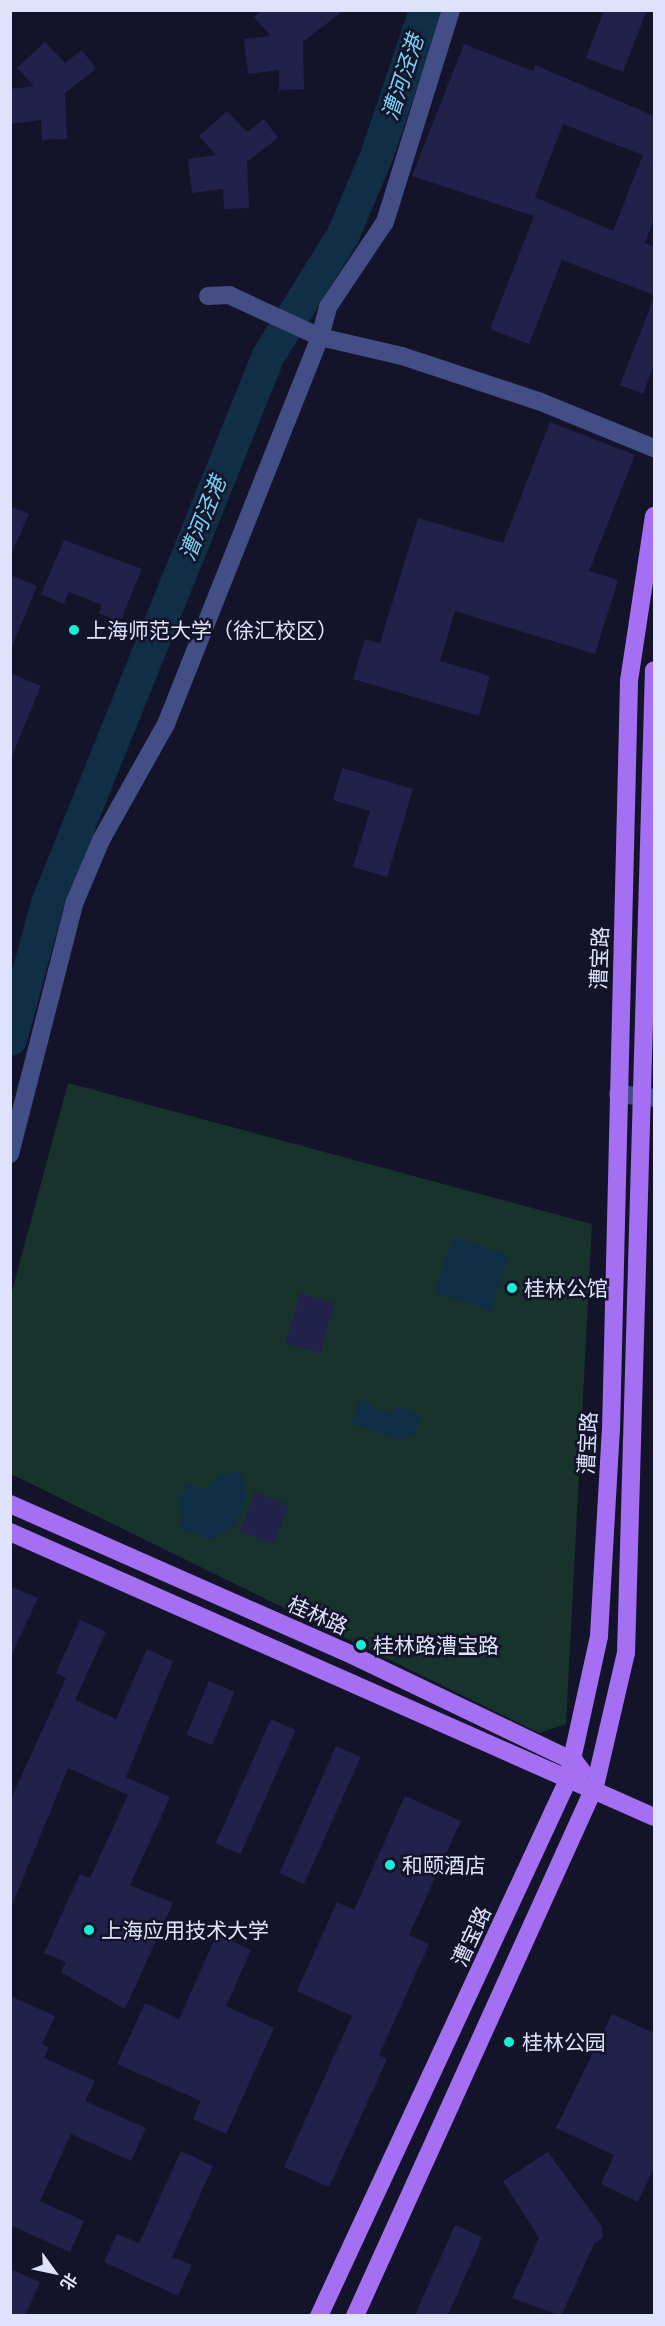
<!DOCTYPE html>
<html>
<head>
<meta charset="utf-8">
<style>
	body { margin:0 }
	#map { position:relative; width:665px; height:2326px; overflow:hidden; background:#13142a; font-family:"Open Sans","Noto Sans SC",sans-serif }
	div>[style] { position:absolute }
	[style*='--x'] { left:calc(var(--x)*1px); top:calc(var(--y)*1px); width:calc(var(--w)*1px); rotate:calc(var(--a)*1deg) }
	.green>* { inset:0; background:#17332c }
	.water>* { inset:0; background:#102f46; transform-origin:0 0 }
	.river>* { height:33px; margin:-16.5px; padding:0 16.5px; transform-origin:16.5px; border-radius:16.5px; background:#102f46 }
	.building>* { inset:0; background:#212149; transform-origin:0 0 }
	.minor>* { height:18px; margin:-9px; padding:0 9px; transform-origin:9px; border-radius:9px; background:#424e85 }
	.major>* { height:18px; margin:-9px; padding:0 9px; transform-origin:9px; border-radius:9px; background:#a56ff3 }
	.dots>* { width:16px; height:16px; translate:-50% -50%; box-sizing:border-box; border:3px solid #13142a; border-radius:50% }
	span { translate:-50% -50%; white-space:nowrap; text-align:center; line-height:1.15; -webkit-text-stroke:5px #13142a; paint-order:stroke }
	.poi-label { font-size:21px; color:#dfe2fc }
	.left { translate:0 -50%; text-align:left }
	.street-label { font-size:21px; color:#dfe2fc }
	.water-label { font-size:22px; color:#75d4f4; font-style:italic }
	.frame { position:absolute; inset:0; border:12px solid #dfe2fc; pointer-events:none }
	.north { position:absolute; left:24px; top:2242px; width:60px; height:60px; -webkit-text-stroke:4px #13142a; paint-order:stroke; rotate:123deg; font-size:16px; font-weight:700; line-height:24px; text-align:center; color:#dfe2fc }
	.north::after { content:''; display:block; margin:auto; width:21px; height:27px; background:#dfe2fc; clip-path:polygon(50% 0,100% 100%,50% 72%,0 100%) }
</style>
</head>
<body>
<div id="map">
	<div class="green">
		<i style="clip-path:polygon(68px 1083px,592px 1224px,566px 1724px,539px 1733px,11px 1474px,11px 1295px)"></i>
	</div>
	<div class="water">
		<i style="left:453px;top:1237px;width:59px;height:58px;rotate:18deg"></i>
		<i style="clip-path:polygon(361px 1396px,374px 1408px,392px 1413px,397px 1406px,422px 1415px,414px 1435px,402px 1440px,351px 1424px)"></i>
		<i style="clip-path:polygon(241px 1471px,246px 1499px,235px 1525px,213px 1540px,182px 1530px,179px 1500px,187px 1484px,205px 1489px,221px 1475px)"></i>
	</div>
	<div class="river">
		<i style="--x:10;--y:1039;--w:141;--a:-74.8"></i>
		<i style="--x:47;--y:903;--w:591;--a:-68.04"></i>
		<i style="--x:268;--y:355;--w:142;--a:-58.2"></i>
		<i style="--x:343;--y:234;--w:88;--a:-67.2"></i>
		<i style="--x:377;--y:153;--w:151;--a:-71.4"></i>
	</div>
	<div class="building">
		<i style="clip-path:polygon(262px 10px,344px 10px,303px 42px,304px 89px,279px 90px,279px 70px,248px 74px,244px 39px,271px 36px,254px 17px)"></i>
		<i style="clip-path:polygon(604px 10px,647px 10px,623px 72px,586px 58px)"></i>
		<i style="clip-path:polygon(45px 42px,65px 63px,82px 50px,96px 69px,65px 93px,67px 139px,42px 140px,41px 120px,10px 124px,10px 89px,34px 86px,17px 68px)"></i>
		<i style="clip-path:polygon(evenodd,464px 44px,533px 71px,535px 65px,654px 116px,654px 219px,645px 243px,654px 247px,654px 295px,562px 260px,529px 344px,490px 329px,534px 216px,412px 176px,464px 44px,563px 124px,643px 155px,613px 231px,535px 197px,563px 124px)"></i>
		<i style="clip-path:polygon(227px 111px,247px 132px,264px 119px,278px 138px,247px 162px,249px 208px,224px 209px,223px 189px,192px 193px,188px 159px,216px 155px,199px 136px)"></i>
		<i style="clip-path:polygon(653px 300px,654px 364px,643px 394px,620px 385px)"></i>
		<i style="clip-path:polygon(550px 422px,635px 455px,589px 571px,618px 580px,595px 654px,455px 611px,440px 661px,490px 676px,479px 716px,353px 679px,365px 639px,380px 643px,418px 518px,503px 543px)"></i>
		<i style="clip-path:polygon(10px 506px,29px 514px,10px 557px)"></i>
		<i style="clip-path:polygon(64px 540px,142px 569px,120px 622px,99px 613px,102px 605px,69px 592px,64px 604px,41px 594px)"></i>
		<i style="clip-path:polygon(10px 575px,37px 586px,11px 649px,10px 649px)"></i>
		<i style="clip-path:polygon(10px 673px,41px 686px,11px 758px,10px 758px)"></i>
		<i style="clip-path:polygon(342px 768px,413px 789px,387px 877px,353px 867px,370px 811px,333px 800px)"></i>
		<i style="left:300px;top:1293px;width:36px;height:52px;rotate:16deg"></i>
		<i style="left:255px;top:1492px;width:36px;height:42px;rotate:21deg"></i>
		<i style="clip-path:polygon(10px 1586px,38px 1598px,10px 1658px)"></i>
		<i style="clip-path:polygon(80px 1620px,106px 1632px,75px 1700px,116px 1719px,147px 1649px,173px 1661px,126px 1777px,170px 1797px,130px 1885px,173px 1903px,125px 2009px,61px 1972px,66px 1962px,44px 1953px,80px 1874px,90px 1878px,128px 1795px,68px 1768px,10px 1910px,10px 1801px,66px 1678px,56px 1673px)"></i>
		<i style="left:209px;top:1681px;width:28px;height:58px;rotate:23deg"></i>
		<i style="left:271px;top:1719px;width:27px;height:136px;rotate:24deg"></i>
		<i style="left:336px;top:1746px;width:27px;height:139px;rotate:24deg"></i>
		<i style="clip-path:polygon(405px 1796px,461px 1821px,409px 1935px,429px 1944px,379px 2055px,387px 2059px,329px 2187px,284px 2167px,352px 2016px,297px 1991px,337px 1902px,354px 1910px)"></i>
		<i style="clip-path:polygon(217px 1934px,251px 1950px,226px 2006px,274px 2028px,226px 2134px,193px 2119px,201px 2101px,117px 2064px,145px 2003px,179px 2019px)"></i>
		<i style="clip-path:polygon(10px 1996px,55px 2016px,42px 2044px,49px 2047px,44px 2058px,95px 2081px,85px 2101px,146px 2128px,131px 2161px,71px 2134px,40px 2201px,84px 2221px,70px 2252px,10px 2225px)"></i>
		<i style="clip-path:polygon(612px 2014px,654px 2033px,654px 2167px,638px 2202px,601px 2184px,614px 2155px,556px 2128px)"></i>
		<i style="clip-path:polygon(181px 2151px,213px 2166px,172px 2257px,192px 2265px,178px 2296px,104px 2262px,117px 2234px,139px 2243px)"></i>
		<i style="clip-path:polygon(548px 2152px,602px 2227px,603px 2238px,594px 2244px,561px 2316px,512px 2298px,539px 2238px,503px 2181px)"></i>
		<i style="left:455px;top:2225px;width:30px;height:99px;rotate:24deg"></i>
		<i style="clip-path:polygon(10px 2269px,40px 2282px,25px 2316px,10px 2316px)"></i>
	</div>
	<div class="minor">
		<i style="--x:208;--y:296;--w:21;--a:-3"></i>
		<i style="--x:229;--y:295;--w:100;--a:24.8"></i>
		<i style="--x:320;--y:337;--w:31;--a:-75"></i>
		<i style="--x:328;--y:307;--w:102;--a:-56.2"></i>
		<i style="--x:385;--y:222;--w:222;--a:-72.7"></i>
		<i style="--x:618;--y:1094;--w:36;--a:6"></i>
		<i style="--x:10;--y:1154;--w:258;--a:-75.6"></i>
		<i style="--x:74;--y:904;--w:69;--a:-67.1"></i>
		<i style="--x:101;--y:840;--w:133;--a:-60.7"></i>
		<i style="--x:166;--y:724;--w:417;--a:-68.3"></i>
		<i style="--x:320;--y:337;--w:84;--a:13"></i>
		<i style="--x:402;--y:356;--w:146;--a:18.3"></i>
		<i style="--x:541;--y:402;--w:122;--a:22.2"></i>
	</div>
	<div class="major">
		<i style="--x:10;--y:1504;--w:376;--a:23.8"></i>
		<i style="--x:354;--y:1656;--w:245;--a:25.6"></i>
		<i style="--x:575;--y:1762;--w:11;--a:52"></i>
		<i style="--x:10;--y:1532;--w:704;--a:23.87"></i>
		<i style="--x:319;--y:2316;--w:589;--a:-65.09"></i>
		<i style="--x:567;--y:1782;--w:149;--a:-77.6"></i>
		<i style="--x:599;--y:1636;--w:206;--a:-86.7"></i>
		<i style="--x:611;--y:1430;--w:749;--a:-88.62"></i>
		<i style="--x:629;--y:681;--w:167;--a:-81.4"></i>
		<i style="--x:355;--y:2316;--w:582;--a:-65.64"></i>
		<i style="--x:595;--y:1786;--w:137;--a:-76.9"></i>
		<i style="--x:626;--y:1653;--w:983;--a:-88.37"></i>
	</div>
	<div class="dots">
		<i style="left:74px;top:630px;background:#1aedd5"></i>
		<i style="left:512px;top:1288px;background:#1aedd5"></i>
		<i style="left:361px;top:1645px;background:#1aedd5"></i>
		<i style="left:390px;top:1865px;background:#1aedd5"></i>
		<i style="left:89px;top:1930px;background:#1aedd5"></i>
		<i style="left:509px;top:2042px;background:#1aedd5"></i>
	</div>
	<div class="poi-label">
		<span class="left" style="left:86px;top:630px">上海师范大学（徐汇校区）</span>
		<span class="left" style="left:524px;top:1288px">桂林公馆</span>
		<span class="left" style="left:373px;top:1645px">桂林路漕宝路</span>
		<span class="left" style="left:402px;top:1865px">和颐酒店</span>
		<span class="left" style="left:101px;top:1930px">上海应用技术大学</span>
		<span class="left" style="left:522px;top:2042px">桂林公园</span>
	</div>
	<div class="street-label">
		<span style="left:599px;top:958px;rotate:-88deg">漕宝路</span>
		<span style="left:587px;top:1443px;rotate:-87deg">漕宝路</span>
		<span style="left:318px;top:1615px;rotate:24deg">桂林路</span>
		<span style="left:471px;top:1936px;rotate:-65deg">漕宝路</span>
	</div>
	<div class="water-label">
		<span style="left:402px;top:77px;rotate:-72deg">漕河泾港</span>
		<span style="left:202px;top:518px;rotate:-68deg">漕河泾港</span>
	</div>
	<div class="frame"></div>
	<div class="north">北</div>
</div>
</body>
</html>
